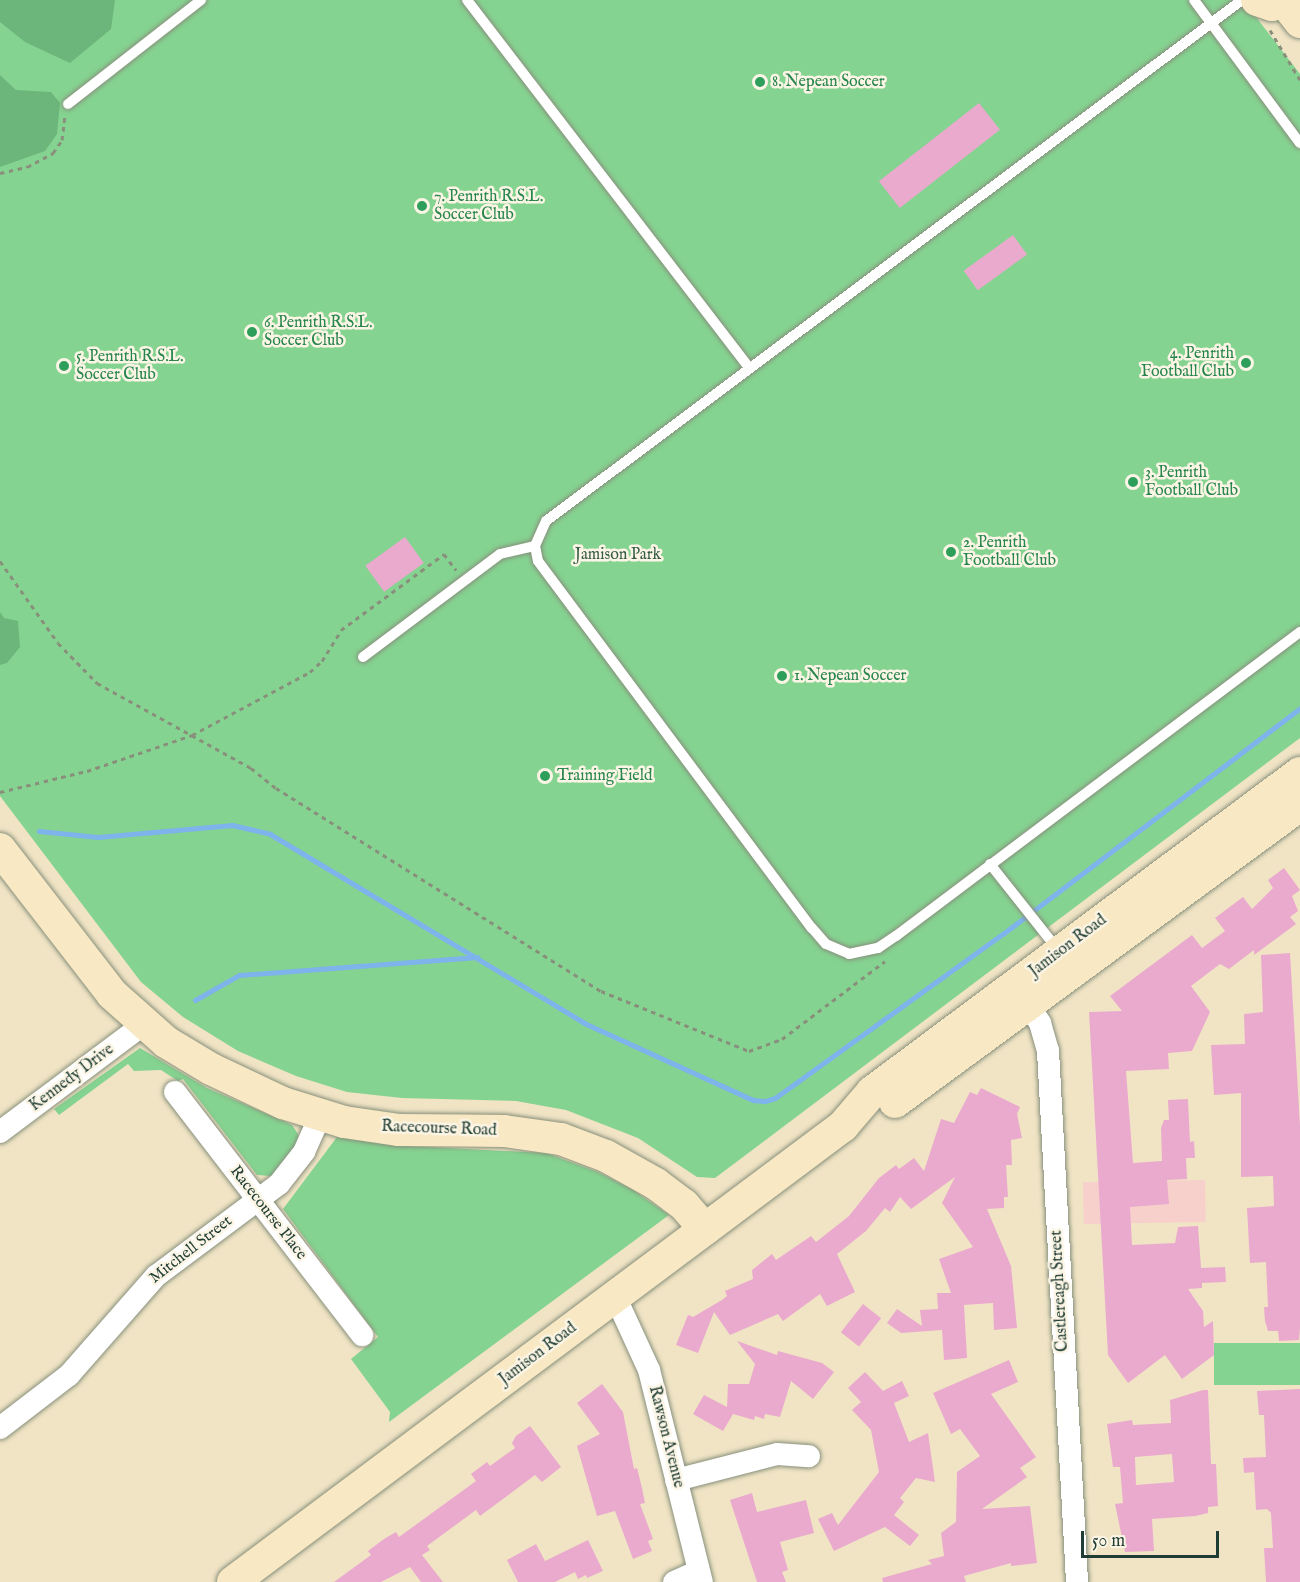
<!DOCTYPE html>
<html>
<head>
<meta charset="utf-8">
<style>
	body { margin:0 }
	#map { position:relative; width:1300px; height:1582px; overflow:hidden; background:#f0e4c5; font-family:"IM FELL English",serif }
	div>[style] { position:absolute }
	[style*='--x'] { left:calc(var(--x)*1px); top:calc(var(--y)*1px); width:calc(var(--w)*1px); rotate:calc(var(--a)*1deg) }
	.built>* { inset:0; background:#f7d0cc; transform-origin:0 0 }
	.green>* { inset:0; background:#85d391; transform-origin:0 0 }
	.forest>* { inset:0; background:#6cb57b }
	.stream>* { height:5px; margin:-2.5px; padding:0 2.5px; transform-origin:2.5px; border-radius:2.5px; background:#7eb3ec }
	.building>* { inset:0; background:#eaaace; transform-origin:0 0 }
	.path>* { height:3px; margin-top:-1.5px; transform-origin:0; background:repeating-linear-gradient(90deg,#88907c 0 4.5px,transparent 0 9px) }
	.roads { filter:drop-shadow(0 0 2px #88907c) drop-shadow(0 0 2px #88907c) }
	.lane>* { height:10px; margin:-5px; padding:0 5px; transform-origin:5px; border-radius:5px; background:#fff }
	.street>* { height:22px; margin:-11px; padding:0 11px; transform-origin:11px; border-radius:11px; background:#fff }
	.secondary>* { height:32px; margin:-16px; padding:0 16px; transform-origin:16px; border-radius:16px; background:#f8e8c3 }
	.dots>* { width:16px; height:16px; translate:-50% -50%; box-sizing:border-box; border:3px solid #fcf5e5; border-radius:50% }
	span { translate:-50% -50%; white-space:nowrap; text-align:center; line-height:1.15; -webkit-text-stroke:5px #fcf5e5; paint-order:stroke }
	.leisure-label { font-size:16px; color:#27864d }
	.left { translate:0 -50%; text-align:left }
	.right { translate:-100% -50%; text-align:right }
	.park-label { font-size:16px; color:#335b47 }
	.street-label { font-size:16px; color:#1f3d34 }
	.scale { position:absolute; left:1081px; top:1531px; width:138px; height:27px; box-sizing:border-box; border:3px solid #1f3d34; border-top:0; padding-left:8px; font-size:18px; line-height:21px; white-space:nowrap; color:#1f3d34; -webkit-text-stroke:4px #fcf5e5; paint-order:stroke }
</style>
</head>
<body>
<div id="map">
	<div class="built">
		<i style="left:1205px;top:1180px;width:42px;height:122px;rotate:89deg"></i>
	</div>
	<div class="green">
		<i style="clip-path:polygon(0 0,1243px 0,1300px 74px,1300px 738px,715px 1178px,697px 1177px,638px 1138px,566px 1110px,516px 1101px,402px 1098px,347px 1092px,296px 1076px,238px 1051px,183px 1017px,141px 982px,0 796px)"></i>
		<i style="clip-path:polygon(140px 1048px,207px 1088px,292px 1125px,298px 1134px,298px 1145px,271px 1176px,257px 1175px,183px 1079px,178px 1081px,161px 1070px,134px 1071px,128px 1064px,59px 1115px,54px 1109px)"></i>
		<i style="clip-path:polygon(337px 1137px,390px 1145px,546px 1153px,598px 1172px,633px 1190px,669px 1215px,389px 1422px,390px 1412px,351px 1359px,378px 1337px,283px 1209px)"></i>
		<i style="left:1300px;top:1343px;width:42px;height:86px;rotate:90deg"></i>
	</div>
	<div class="forest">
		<i style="clip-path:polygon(0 0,115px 0,111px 29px,70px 63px,25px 42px,0 22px)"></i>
		<i style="clip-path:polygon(0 75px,16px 90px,51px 92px,60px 103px,57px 134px,45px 151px,0 167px)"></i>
		<i style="clip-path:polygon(0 612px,4px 618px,18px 621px,20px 647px,7px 663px,0 665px)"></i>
	</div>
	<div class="stream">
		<i style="--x:39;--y:831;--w:59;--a:5.8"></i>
		<i style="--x:98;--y:837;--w:135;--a:-5.1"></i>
		<i style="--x:232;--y:825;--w:39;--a:13"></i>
		<i style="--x:270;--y:834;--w:366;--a:31"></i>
		<i style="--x:584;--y:1023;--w:186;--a:24.5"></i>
		<i style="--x:753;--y:1100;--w:12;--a:5"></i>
		<i style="--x:765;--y:1101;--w:10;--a:-17"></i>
		<i style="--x:775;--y:1098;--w:282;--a:-35.8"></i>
		<i style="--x:1004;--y:933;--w:372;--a:-37.2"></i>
		<i style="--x:195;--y:1000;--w:51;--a:-29.6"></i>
		<i style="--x:239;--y:975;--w:239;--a:-4.3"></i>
	</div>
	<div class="building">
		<i style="left:979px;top:103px;width:34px;height:127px;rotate:52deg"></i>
		<i style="left:1013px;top:235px;width:24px;height:61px;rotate:54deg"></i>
		<i style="left:405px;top:537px;width:32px;height:49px;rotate:54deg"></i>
		<i style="clip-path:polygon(1284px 868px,1300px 890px,1292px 896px,1298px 911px,1290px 917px,1296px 924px,1254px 955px,1254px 950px,1229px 969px,1220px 964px,1191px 986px,1210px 1012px,1192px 1051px,1168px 1053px,1169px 1069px,1126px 1071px,1133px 1163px,1162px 1161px,1161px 1128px,1164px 1120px,1169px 1120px,1168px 1100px,1188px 1099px,1190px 1142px,1194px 1141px,1195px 1158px,1186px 1158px,1187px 1179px,1167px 1180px,1169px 1204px,1130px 1207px,1132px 1245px,1175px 1243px,1178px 1227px,1198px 1226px,1201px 1268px,1225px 1267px,1226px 1282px,1202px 1283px,1202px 1288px,1188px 1289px,1203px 1311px,1204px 1327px,1213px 1321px,1214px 1355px,1182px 1379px,1165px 1355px,1128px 1383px,1108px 1355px,1089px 1012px,1122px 1011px,1110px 996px,1192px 935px,1202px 948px,1225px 931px,1215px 918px,1243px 897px,1252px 909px,1273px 888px,1268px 880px)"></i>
		<i style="clip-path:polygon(1290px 953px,1300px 1126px,1300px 1327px,1299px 1340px,1279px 1341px,1278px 1331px,1268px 1331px,1265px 1321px,1264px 1307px,1268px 1307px,1266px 1262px,1250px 1263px,1247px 1208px,1274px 1206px,1273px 1176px,1241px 1177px,1241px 1093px,1214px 1095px,1211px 1045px,1245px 1044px,1244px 1014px,1263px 1012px,1261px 955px)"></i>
		<i style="clip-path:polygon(981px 1088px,1020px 1107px,1017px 1114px,1022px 1138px,1011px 1140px,1012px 1165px,1006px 1165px,1008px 1197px,1004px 1197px,1004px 1208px,987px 1209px,1011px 1266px,1017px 1328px,994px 1330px,993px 1303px,964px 1305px,967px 1358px,944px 1360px,942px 1330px,901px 1333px,887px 1323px,897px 1309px,922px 1326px,920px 1310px,938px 1309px,937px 1293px,951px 1293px,939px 1259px,973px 1247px,942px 1203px,955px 1177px,911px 1209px,900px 1197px,890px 1212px,885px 1208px,866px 1231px,837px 1254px,855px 1292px,827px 1306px,820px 1294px,783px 1321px,778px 1314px,730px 1335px,714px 1312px,698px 1353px,676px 1345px,688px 1315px,693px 1317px,722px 1300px,727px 1296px,725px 1291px,753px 1279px,752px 1270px,772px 1254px,776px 1260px,811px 1236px,816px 1242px,849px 1216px,879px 1178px,896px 1165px,899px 1169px,914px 1158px,924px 1171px,941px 1119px,954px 1123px,970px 1092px,977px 1095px)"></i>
		<i style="left:863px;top:1304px;width:23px;height:36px;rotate:38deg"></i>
		<i style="clip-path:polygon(737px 1341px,777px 1355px,778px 1351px,822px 1363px,834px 1372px,813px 1399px,791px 1381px,780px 1417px,765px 1414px,764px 1419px,755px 1416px,754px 1420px,733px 1414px,723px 1431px,693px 1414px,704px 1395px,727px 1407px,728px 1384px,749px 1384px,755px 1364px)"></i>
		<i style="clip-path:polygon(1009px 1360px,1018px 1382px,991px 1394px,1036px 1457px,1020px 1468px,1027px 1477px,982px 1509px,1030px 1506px,1037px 1563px,1011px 1566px,1011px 1563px,964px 1576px,966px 1582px,883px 1582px,882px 1578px,932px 1564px,928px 1560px,944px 1556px,941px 1533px,956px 1522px,957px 1472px,980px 1456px,960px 1429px,951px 1434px,933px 1393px)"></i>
		<i style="clip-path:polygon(865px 1372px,883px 1391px,902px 1381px,909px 1396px,894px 1403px,909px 1442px,928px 1433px,935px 1482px,916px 1478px,900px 1498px,904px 1502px,894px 1515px,919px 1535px,910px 1546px,885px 1527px,834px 1551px,818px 1519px,832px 1513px,838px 1525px,879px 1472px,871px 1430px,852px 1410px,861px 1402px,848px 1388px)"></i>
		<i style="clip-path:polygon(602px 1384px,623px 1412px,634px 1469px,637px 1468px,642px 1488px,645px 1503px,640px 1504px,653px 1539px,648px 1541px,652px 1551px,633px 1559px,615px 1511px,597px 1516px,577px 1446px,600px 1434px,577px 1403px)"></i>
		<i style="clip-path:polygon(1300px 1389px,1300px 1582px,1266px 1582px,1264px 1548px,1273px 1548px,1271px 1513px,1267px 1509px,1256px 1510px,1254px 1472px,1244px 1473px,1243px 1458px,1266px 1457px,1264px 1415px,1259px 1415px,1257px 1391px)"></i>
		<i style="clip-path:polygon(evenodd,1203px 1390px,1208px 1390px,1211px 1464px,1216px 1464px,1218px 1506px,1208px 1507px,1208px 1513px,1195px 1516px,1152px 1519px,1154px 1551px,1125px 1552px,1115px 1504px,1123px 1503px,1120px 1467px,1113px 1467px,1107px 1424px,1132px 1420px,1133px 1425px,1171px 1423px,1170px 1400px,1203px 1390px,1172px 1454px,1174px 1482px,1136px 1485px,1135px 1457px,1172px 1454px)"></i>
		<i style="clip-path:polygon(530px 1426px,561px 1467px,542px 1482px,535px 1475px,480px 1516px,476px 1510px,427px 1546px,430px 1550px,422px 1555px,443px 1582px,421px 1582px,410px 1567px,381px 1582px,334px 1582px,371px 1555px,368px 1551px,384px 1539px,396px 1532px,399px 1537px,476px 1481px,471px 1474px,487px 1462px,490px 1466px,515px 1448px,512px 1443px,516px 1436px)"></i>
		<i style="clip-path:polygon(752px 1493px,757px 1512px,806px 1500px,814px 1533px,780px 1542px,788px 1570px,782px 1572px,786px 1582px,757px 1582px,730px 1500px)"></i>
		<i style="clip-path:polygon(588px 1540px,603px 1571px,587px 1578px,586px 1575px,578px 1579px,575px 1572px,555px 1582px,518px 1582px,507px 1560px,536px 1544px,545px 1561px)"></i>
	</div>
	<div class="path">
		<i style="--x:1270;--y:30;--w:58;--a:59"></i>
		<i style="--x:0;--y:173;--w:28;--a:-13"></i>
		<i style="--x:27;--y:167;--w:30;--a:-28"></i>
		<i style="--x:53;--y:153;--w:16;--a:-55"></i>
		<i style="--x:62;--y:140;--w:23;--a:-83"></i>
		<i style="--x:0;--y:561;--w:100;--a:54.7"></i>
		<i style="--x:58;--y:643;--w:56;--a:45.7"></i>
		<i style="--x:97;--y:683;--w:176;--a:28.9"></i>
		<i style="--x:251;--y:768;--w:32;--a:39"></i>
		<i style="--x:276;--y:788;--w:383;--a:32"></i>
		<i style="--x:601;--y:991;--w:160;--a:22.1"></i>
		<i style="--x:749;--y:1051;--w:35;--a:-20"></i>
		<i style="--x:782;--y:1039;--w:129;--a:-37.1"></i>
		<i style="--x:0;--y:792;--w:89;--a:-13.6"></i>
		<i style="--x:87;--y:771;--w:111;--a:-18.9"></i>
		<i style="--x:192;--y:735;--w:134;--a:-28.1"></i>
		<i style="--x:310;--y:672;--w:16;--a:-43"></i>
		<i style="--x:322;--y:661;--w:36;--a:-58"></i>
		<i style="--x:341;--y:630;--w:128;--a:-36.4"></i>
		<i style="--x:444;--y:554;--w:20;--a:53"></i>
	</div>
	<div class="roads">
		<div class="lane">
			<i style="--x:467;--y:0;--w:464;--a:52.5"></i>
			<i style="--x:1194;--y:0;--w:178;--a:53.5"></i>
			<i style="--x:1242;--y:0;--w:869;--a:143.18"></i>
			<i style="--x:546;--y:521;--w:27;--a:114"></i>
			<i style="--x:535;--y:546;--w:15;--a:79"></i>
			<i style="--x:538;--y:561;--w:458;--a:53.3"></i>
			<i style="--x:812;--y:928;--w:21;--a:49"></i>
			<i style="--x:826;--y:944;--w:25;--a:23"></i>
			<i style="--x:849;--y:954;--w:30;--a:-12"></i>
			<i style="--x:878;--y:948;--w:22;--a:-34"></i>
			<i style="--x:896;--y:936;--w:506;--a:-36.96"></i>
			<i style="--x:68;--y:104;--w:169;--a:-38"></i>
			<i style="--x:363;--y:657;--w:171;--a:-36.9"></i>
			<i style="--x:500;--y:554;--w:36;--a:-13"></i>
			<i style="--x:990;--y:864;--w:111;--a:51.6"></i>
		</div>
		<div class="street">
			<i style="--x:1028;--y:1005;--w:22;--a:56"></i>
			<i style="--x:1040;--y:1023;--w:29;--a:74"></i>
			<i style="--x:1048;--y:1051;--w:532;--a:86.87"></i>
			<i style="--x:175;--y:1092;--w:307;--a:52.4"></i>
			<i style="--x:0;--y:1132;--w:180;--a:-36.9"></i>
			<i style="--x:615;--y:1296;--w:81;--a:65.3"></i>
			<i style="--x:649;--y:1370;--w:219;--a:76"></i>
			<i style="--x:0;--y:1428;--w:87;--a:-37.5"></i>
			<i style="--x:69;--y:1375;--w:132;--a:-48.7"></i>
			<i style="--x:156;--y:1276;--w:154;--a:-36.8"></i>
			<i style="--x:279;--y:1184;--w:41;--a:-52"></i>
			<i style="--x:304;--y:1152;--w:39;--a:-66"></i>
			<i style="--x:676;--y:1480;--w:104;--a:-14.4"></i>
			<i style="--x:777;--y:1454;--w:32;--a:4"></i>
			<i style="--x:674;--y:1582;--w:27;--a:-24"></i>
		</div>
		<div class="secondary">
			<i style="--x:1257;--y:0;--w:16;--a:18"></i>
			<i style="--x:1272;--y:5;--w:11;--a:-27"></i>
			<i style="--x:1283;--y:0;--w:28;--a:52"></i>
			<i style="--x:0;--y:849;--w:183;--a:52.3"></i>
			<i style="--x:112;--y:994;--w:72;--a:41.6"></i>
			<i style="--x:166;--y:1042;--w:52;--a:31"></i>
			<i style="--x:211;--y:1069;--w:80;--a:25.3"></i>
			<i style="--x:283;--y:1103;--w:64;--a:17.3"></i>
			<i style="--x:344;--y:1122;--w:56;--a:8.3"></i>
			<i style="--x:399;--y:1130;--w:105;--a:0.5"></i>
			<i style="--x:504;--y:1131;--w:58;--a:8"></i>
			<i style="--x:561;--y:1139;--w:48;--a:20.7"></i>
			<i style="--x:606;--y:1156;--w:57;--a:29.2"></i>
			<i style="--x:656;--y:1184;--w:35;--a:37"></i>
			<i style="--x:684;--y:1205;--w:32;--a:49"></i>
			<i style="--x:895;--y:1102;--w:502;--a:-36.25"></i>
			<i style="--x:233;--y:1582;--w:762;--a:-36.78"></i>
			<i style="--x:843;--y:1126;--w:45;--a:-49.5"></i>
			<i style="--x:872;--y:1092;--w:534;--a:-36.7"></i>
		</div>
	</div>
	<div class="dots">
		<i style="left:760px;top:82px;background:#2e9e5b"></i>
		<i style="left:422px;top:206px;background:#2e9e5b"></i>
		<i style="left:252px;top:332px;background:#2e9e5b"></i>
		<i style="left:1246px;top:363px;background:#2e9e5b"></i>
		<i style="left:64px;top:366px;background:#2e9e5b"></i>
		<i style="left:1133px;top:482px;background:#2e9e5b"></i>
		<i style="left:951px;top:552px;background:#2e9e5b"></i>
		<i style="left:782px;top:676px;background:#2e9e5b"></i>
		<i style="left:545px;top:776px;background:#2e9e5b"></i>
	</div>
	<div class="leisure-label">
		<span class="left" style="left:772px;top:82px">8. Nepean Soccer</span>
		<span class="left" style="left:434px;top:206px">7. Penrith R.S.L.<br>Soccer Club</span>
		<span class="left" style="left:264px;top:332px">6. Penrith R.S.L.<br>Soccer Club</span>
		<span class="right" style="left:1234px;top:363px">4. Penrith<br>Football Club</span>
		<span class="left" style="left:76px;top:366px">5. Penrith R.S.L.<br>Soccer Club</span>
		<span class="left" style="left:1145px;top:482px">3. Penrith<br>Football Club</span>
		<span class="left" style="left:963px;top:552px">2. Penrith<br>Football Club</span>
		<span class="left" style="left:794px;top:676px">1. Nepean Soccer</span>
		<span class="left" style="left:557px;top:776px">Training Field</span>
	</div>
	<div class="park-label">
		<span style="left:618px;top:555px">Jamison Park</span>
	</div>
	<div class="street-label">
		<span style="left:1068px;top:946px;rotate:-37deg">Jamison Road</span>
		<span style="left:72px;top:1078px;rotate:-37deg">Kennedy Drive</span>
		<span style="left:439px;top:1129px;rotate:2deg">Racecourse Road</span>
		<span style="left:268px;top:1213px;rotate:52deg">Racecourse Place</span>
		<span style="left:191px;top:1250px;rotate:-38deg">Mitchell Street</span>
		<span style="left:1060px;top:1291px;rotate:-93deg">Castlereagh Street</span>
		<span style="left:538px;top:1354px;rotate:-37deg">Jamison Road</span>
		<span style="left:666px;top:1437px;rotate:76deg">Rawson Avenue</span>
	</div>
	<div class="scale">50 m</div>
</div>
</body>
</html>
